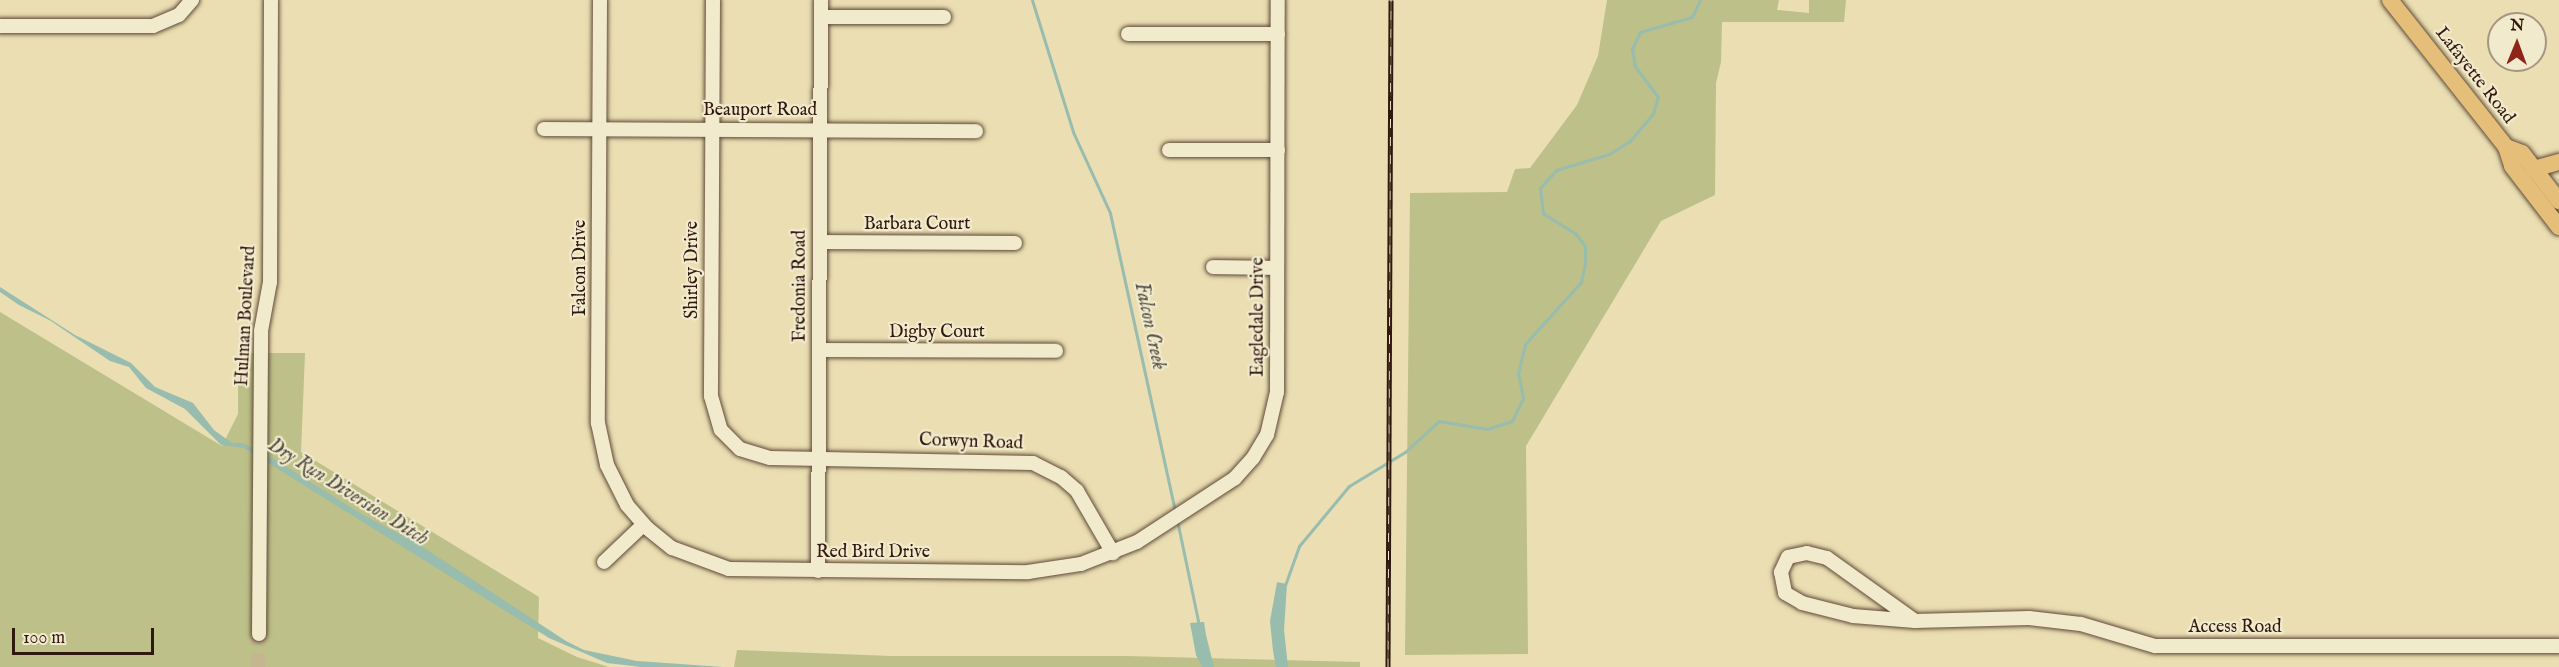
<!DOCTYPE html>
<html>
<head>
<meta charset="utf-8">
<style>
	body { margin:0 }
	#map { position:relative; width:2559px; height:667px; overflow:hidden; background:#eadeb2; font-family:"IM FELL English",serif }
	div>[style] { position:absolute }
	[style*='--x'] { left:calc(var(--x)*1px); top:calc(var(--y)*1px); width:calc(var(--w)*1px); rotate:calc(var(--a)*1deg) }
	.green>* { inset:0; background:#bdc088 }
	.water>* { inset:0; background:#98bcae }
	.stream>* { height:3px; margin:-1.5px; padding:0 1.5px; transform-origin:1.5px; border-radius:1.5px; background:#98bcae }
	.minor-tunnel>* { height:14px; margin-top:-7px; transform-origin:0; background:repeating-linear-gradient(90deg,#c5b691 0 14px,transparent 0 21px) }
	.roads { filter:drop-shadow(0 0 2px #5f4a38) drop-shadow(0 0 2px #5f4a38) }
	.minor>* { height:14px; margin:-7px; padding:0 7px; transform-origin:7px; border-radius:7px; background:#f1eacd }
	.major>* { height:16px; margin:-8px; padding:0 8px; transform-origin:8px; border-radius:8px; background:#e5bf79 }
	.rail>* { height:5px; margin-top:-2.5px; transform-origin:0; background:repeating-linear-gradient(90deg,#f1eacd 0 9px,#31180f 0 18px); box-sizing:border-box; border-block:2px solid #31180f }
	span { translate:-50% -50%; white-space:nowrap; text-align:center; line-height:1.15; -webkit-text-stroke:4.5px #f1eacd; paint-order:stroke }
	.street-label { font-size:18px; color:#31180f }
	.water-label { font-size:20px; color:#555147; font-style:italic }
	.north { position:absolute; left:2487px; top:12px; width:60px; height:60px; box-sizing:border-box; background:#f1eacd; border:2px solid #a49681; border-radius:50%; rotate:1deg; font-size:16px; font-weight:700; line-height:24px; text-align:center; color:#31180f }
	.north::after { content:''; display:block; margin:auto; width:21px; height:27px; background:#8f2418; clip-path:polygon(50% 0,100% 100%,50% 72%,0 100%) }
	.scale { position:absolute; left:12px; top:628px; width:142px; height:27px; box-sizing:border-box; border:3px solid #31180f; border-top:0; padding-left:8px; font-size:18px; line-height:21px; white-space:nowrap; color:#31180f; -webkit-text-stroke:4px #f1eacd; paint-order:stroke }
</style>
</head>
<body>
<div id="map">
	<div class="green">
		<i style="clip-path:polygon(1607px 0,1779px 0,1777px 10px,1809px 13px,1809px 0,1846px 0,1844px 22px,1722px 22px,1721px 62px,1716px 83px,1715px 195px,1661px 221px,1526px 446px,1528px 654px,1405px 655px,1410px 193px,1507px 192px,1515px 169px,1530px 168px,1577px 105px,1598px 56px)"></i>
		<i style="clip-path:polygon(0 312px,222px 446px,238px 414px,238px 353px,305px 353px,301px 452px,539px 597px,538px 638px,577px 657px,609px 667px,0 667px)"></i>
		<i style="clip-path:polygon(737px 650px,891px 656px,1126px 656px,1360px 662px,1360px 667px,734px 667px)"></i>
	</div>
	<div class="water">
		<i style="clip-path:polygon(0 287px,75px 335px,131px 363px,155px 387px,193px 403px,214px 430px,232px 443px,243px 443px,274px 459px,363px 515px,415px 542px,566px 641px,584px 650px,637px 661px,723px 667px,641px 667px,607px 663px,549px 638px,244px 448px,221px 445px,185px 409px,146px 388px,129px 367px,110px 361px,51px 321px,19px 305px,0 292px)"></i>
		<i style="clip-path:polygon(1277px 582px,1287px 584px,1284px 630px,1288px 667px,1276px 667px,1273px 651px,1270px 621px)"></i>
		<i style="clip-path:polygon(1204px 622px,1206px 635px,1214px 667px,1202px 667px,1196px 655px,1190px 623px)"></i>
	</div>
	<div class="stream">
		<i style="--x:1032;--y:0;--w:138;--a:72.7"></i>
		<i style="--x:1073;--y:132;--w:89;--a:65.4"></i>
		<i style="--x:1110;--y:213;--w:305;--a:77.7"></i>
		<i style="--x:1177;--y:520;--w:107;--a:78.2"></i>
		<i style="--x:1284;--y:588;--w:45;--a:-70.3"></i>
		<i style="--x:1299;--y:546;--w:78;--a:-50.2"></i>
		<i style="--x:1349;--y:486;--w:66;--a:-31.3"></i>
		<i style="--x:1405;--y:452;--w:46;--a:-42.4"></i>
		<i style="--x:1439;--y:421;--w:49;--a:9.5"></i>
		<i style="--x:1487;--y:429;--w:26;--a:-18"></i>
		<i style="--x:1512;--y:421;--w:25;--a:-64"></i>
		<i style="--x:1523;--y:398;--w:25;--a:-101"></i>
		<i style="--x:1518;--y:373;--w:30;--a:-76"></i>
		<i style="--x:1525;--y:344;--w:84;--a:-47.9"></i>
		<i style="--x:1581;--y:282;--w:19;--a:-78"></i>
		<i style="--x:1585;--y:263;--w:17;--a:-90"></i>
		<i style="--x:1585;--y:246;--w:15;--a:-127"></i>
		<i style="--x:1576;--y:234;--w:39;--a:-148"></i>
		<i style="--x:1543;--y:213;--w:25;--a:-97"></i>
		<i style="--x:1540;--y:188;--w:24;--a:-48"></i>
		<i style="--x:1556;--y:170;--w:55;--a:-16.8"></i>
		<i style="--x:1609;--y:154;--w:25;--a:-32"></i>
		<i style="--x:1630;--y:141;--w:35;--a:-50"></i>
		<i style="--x:1653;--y:114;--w:18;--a:-74"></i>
		<i style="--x:1658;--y:97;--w:39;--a:-127"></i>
		<i style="--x:1635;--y:66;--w:17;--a:-100"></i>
		<i style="--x:1632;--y:49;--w:19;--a:-65"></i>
		<i style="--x:1640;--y:32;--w:54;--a:-16.1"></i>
		<i style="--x:1692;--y:17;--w:19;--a:-65"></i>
	</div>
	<div class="minor-tunnel">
		<i style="--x:258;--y:667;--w:33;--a:-88"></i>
	</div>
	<div class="roads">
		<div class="minor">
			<i style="--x:600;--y:0;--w:423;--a:90.3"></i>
			<i style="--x:598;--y:423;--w:43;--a:77.9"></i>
			<i style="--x:607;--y:465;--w:45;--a:63.4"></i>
			<i style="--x:627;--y:505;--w:30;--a:49"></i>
			<i style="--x:647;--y:528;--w:32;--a:39"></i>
			<i style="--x:672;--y:548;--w:61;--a:20.2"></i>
			<i style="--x:729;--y:569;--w:299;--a:0.6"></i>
			<i style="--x:1028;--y:572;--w:54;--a:-8.6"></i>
			<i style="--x:1081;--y:564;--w:60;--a:-21.4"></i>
			<i style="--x:1137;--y:542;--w:117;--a:-33.1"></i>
			<i style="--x:1235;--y:478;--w:27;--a:-48"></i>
			<i style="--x:1253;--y:458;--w:27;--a:-59"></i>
			<i style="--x:1267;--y:435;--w:44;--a:-76.9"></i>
			<i style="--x:1277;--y:392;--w:392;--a:-89.9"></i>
			<i style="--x:713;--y:0;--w:396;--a:90.3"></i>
			<i style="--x:711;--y:396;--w:35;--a:74"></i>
			<i style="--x:721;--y:430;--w:27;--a:45"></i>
			<i style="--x:740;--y:449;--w:31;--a:17"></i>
			<i style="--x:770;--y:458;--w:263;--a:1.1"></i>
			<i style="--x:1033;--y:463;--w:31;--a:27"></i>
			<i style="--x:1061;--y:477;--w:21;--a:41"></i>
			<i style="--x:1077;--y:491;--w:72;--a:59.9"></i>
			<i style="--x:821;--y:17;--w:123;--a:0"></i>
			<i style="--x:0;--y:26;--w:153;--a:0"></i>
			<i style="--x:153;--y:26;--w:28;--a:-23"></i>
			<i style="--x:179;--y:15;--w:20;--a:-49"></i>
			<i style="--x:1128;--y:34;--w:150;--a:0"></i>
			<i style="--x:544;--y:129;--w:432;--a:0.3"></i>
			<i style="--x:1169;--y:150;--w:109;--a:0"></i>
			<i style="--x:820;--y:242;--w:195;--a:0.3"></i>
			<i style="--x:1213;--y:267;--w:64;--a:0.9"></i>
			<i style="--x:819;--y:350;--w:237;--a:0.2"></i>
			<i style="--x:604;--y:562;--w:54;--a:-43.5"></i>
			<i style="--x:818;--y:571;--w:571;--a:-89.7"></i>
			<i style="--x:1915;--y:621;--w:108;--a:-144.4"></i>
			<i style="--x:1827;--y:558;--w:21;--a:-166"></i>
			<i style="--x:1807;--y:553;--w:19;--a:168"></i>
			<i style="--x:1788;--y:557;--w:17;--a:115"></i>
			<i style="--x:1781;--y:572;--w:21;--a:79"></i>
			<i style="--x:1785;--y:593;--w:20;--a:30"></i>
			<i style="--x:1802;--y:603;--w:53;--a:14.3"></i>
			<i style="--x:1853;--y:616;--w:62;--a:4.6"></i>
			<i style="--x:1915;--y:621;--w:114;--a:-1.5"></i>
			<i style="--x:2029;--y:618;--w:52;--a:6.6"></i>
			<i style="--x:2081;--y:624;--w:77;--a:16.6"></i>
			<i style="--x:2155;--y:646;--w:404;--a:0"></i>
			<i style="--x:259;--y:634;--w:303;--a:-89.6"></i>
			<i style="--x:261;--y:331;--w:50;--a:-79.6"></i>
			<i style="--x:270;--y:282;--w:282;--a:-89.8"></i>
		</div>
		<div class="major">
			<i style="--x:2390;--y:0;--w:187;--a:51.7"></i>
			<i style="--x:2506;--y:147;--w:20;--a:72"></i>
			<i style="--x:2512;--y:166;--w:77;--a:52.4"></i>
			<i style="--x:2506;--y:147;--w:17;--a:21"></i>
			<i style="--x:2522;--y:153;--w:61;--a:52.4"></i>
			<i style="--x:2534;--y:169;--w:26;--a:-16"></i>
		</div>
	</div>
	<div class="rail">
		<i style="--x:1388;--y:667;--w:667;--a:-89.74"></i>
	</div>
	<div class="street-label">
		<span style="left:2474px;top:76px;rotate:52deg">Lafayette Road</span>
		<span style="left:760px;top:111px">Beauport Road</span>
		<span style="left:917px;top:225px">Barbara Court</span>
		<span style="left:581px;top:268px;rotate:-90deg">Falcon Drive</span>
		<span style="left:693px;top:270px;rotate:-90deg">Shirley Drive</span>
		<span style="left:801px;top:286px;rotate:-90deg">Fredonia Road</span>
		<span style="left:247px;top:316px;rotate:-87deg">Hulman Boulevard</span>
		<span style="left:1259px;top:317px;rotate:-90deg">Eagledale Drive</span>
		<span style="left:937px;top:333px">Digby Court</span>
		<span style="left:971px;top:443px;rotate:2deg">Corwyn Road</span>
		<span style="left:873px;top:553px">Red Bird Drive</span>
		<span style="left:2235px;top:628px">Access Road</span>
	</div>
	<div class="water-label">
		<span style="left:1150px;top:326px;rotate:78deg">Falcon Creek</span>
		<span style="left:348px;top:492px;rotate:32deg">Dry Run Diversion Ditch</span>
	</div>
	<div class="north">N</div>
	<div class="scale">100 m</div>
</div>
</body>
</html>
